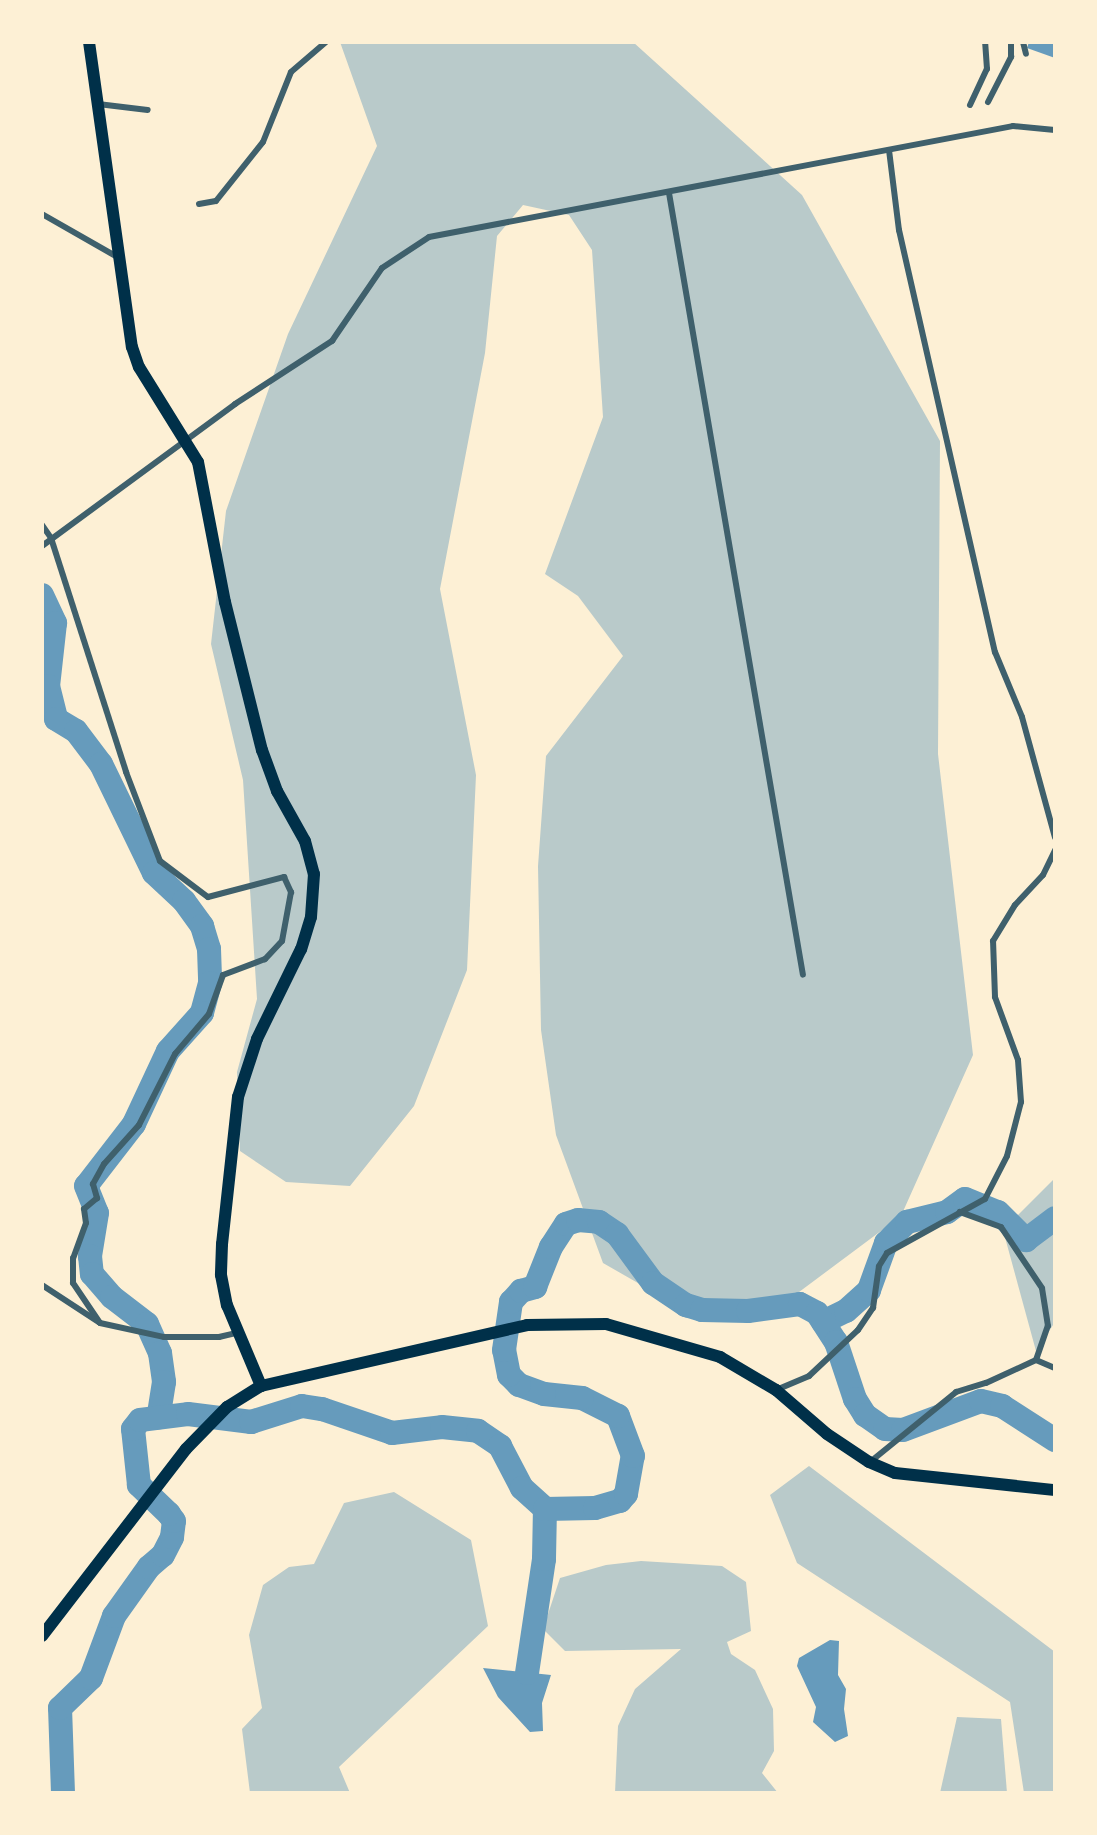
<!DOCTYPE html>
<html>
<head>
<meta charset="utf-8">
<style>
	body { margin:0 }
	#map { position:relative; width:1097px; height:1835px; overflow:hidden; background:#fdf0d5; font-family:"Golos Text",sans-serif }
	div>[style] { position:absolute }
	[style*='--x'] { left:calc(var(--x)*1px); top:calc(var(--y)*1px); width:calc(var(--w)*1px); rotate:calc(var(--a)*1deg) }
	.green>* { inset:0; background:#b9caca }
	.water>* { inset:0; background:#669bbc }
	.river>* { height:24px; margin:-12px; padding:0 12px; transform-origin:12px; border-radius:12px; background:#669bbc }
	.minor>* { height:6px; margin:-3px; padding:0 3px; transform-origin:3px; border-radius:3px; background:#3f606c }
	.primary>* { height:12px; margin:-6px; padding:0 6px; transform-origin:6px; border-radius:6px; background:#003049 }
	span { translate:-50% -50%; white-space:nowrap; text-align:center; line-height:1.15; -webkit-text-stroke:5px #fdf0d5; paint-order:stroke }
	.frame { position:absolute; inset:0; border:44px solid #fdf0d5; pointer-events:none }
</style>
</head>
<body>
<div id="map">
	<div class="green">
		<i style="clip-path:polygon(340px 42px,633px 42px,802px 195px,940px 441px,938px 754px,973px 1055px,901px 1216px,787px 1301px,692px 1314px,603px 1263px,556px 1135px,541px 1030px,538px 866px,546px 756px,623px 656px,578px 596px,545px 574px,603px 417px,592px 250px,569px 215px,523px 205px,497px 236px,485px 353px,440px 589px,476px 775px,467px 970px,414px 1106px,350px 1186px,286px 1182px,240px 1151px,237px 1072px,257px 999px,243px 780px,211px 644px,226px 511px,288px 334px,377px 146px)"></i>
		<i style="clip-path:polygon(1055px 1178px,1055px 1322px,1036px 1351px,1003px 1230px)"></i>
		<i style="clip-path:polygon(809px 1466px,1055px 1652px,1055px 1793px,1024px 1793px,1010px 1702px,797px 1563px,770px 1495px)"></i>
		<i style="clip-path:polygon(394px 1492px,471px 1540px,488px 1626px,339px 1767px,350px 1793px,250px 1793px,242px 1729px,262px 1708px,249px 1635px,263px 1585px,289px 1567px,314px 1564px,344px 1503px)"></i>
		<i style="clip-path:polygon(641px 1561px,722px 1566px,746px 1582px,751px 1631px,727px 1642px,731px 1654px,755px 1670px,773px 1709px,774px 1751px,762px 1773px,778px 1793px,615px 1793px,618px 1726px,635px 1689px,681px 1649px,565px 1651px,543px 1629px,560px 1578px,606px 1565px)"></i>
		<i style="clip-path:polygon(957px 1717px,1001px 1719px,1007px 1793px,940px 1793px)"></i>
	</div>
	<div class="water">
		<i style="clip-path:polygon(1029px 42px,1055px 42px,1055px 58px,1027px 48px)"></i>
		<i style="clip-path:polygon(830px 1640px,839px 1641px,838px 1675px,846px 1689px,844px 1709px,848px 1736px,835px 1742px,813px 1722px,816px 1707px,797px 1666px,799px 1658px)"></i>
		<i style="clip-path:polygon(483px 1668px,551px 1675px,542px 1703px,543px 1731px,530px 1732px,498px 1697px)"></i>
	</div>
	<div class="river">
		<i style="--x:42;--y:595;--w:31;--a:65"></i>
		<i style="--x:55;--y:623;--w:63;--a:96.3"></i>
		<i style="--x:48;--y:686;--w:34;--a:76"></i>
		<i style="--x:56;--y:719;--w:23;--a:31"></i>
		<i style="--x:76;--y:731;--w:41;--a:52.9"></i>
		<i style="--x:101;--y:764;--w:121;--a:64.1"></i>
		<i style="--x:154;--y:873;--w:41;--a:43"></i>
		<i style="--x:184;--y:901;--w:31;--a:54"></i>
		<i style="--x:202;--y:926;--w:24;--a:73"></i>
		<i style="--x:209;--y:949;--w:34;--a:88"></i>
		<i style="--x:210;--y:983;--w:31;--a:105"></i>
		<i style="--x:202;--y:1013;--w:51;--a:131.8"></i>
		<i style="--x:168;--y:1051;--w:81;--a:115"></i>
		<i style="--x:134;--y:1124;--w:78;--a:127.7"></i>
		<i style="--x:86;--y:1186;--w:29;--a:68"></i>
		<i style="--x:97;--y:1213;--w:44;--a:99.2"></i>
		<i style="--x:90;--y:1256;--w:18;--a:84"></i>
		<i style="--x:92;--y:1274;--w:30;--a:49"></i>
		<i style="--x:112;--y:1297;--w:44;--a:37.6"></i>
		<i style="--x:147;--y:1324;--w:32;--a:66"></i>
		<i style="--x:160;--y:1353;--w:29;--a:82"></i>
		<i style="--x:164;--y:1382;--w:36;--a:99"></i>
		<i style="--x:823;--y:1322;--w:25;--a:-26"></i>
		<i style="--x:846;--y:1311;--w:31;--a:-42"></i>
		<i style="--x:869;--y:1290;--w:50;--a:-70.1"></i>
		<i style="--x:886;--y:1243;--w:30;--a:-45"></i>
		<i style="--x:907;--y:1222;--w:41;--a:-14"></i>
		<i style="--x:947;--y:1212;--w:22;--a:-36"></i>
		<i style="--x:965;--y:1199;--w:35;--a:22"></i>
		<i style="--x:998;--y:1212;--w:40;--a:45"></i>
		<i style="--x:1026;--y:1240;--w:36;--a:-37"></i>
		<i style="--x:527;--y:1673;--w:115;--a:-81.5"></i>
		<i style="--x:544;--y:1559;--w:50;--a:-88.9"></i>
		<i style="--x:63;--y:1793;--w:85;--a:-92"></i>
		<i style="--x:60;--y:1708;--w:43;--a:-44.1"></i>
		<i style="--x:91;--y:1678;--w:66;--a:-69.6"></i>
		<i style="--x:114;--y:1616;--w:60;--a:-54.5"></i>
		<i style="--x:149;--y:1567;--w:18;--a:-41"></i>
		<i style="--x:163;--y:1555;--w:20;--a:-63"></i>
		<i style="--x:172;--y:1537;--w:16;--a:-83"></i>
		<i style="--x:174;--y:1521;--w:9;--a:-126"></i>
		<i style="--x:169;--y:1514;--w:42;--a:-136"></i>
		<i style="--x:139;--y:1485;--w:56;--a:-96.1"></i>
		<i style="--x:133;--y:1429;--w:11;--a:-52"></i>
		<i style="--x:140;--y:1420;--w:48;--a:-7.1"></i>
		<i style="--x:188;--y:1414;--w:64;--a:7.2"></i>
		<i style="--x:251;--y:1422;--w:53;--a:-17.4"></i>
		<i style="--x:302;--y:1406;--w:20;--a:9"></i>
		<i style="--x:322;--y:1409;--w:74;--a:18.9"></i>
		<i style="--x:392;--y:1433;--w:50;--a:-6.8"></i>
		<i style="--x:442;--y:1427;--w:36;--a:6"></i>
		<i style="--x:478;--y:1431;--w:27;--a:34"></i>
		<i style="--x:500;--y:1446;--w:47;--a:62.4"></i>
		<i style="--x:522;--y:1488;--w:31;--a:42"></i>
		<i style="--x:545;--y:1509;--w:50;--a:-1.1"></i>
		<i style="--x:595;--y:1508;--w:26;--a:-16"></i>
		<i style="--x:620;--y:1501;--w:9;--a:-49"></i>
		<i style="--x:626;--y:1494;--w:39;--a:-80"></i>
		<i style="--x:633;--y:1456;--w:43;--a:-110.6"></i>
		<i style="--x:618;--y:1416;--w:40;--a:-153.4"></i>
		<i style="--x:582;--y:1398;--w:38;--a:-174"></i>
		<i style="--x:544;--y:1394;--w:27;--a:-160"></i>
		<i style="--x:519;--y:1385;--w:14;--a:-135"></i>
		<i style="--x:509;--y:1375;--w:25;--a:-101"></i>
		<i style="--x:504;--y:1350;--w:49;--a:-81.7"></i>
		<i style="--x:511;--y:1302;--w:15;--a:-48"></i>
		<i style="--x:521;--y:1291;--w:15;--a:-16"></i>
		<i style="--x:535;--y:1287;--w:43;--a:-68.2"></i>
		<i style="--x:551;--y:1247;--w:27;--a:-57"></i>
		<i style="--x:566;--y:1224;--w:13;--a:-18"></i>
		<i style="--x:578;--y:1220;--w:21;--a:5"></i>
		<i style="--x:599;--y:1222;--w:22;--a:34"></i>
		<i style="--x:617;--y:1234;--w:61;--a:53.7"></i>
		<i style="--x:653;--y:1283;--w:40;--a:34"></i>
		<i style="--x:686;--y:1305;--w:17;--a:17"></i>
		<i style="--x:702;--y:1310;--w:46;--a:1.2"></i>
		<i style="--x:748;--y:1311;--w:52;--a:-7.7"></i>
		<i style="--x:800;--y:1304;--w:19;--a:28"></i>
		<i style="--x:817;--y:1313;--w:35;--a:57"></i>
		<i style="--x:836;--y:1342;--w:60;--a:71.6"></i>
		<i style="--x:855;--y:1399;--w:19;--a:58"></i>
		<i style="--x:865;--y:1415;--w:24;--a:35"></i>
		<i style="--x:885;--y:1429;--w:18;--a:3"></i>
		<i style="--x:903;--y:1430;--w:83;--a:-20.4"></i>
		<i style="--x:981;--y:1401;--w:22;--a:13"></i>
		<i style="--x:1002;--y:1406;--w:63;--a:32.7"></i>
	</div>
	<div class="minor">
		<i style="--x:1023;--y:42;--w:12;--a:76"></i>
		<i style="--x:988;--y:102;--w:51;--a:-62.9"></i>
		<i style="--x:1011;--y:57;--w:15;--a:-90"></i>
		<i style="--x:98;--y:104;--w:50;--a:6.8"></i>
		<i style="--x:970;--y:105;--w:40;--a:-65"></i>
		<i style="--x:987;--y:69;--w:27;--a:-94"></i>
		<i style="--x:889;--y:150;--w:81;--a:82.9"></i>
		<i style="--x:899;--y:230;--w:433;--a:77.2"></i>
		<i style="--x:995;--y:652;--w:70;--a:67.4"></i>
		<i style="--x:1022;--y:717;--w:125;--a:74.7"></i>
		<i style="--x:669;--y:193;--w:793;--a:80.28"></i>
		<i style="--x:199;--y:204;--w:17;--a:-10"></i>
		<i style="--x:216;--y:201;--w:75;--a:-51.5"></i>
		<i style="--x:263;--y:142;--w:75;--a:-68.2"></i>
		<i style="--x:291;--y:72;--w:46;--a:-40.6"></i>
		<i style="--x:42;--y:214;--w:89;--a:29.7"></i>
		<i style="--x:42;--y:525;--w:16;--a:55"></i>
		<i style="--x:51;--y:538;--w:246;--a:72.2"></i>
		<i style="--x:126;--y:772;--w:95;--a:69.1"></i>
		<i style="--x:160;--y:861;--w:60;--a:36.9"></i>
		<i style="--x:208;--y:897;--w:79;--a:-14.7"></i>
		<i style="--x:284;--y:877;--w:17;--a:65"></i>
		<i style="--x:291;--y:892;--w:50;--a:100.4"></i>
		<i style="--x:282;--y:941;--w:25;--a:133"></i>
		<i style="--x:265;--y:959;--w:45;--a:159.1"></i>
		<i style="--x:223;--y:975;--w:41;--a:109.7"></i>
		<i style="--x:209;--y:1014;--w:52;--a:130.4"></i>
		<i style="--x:175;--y:1054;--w:80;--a:116.9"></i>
		<i style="--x:139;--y:1125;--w:52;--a:131.9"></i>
		<i style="--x:104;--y:1164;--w:23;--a:119"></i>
		<i style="--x:93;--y:1184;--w:15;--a:74"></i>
		<i style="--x:97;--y:1198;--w:17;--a:140"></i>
		<i style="--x:84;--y:1209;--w:14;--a:82"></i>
		<i style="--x:86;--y:1223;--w:37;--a:110"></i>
		<i style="--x:73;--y:1258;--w:25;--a:90"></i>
		<i style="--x:73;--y:1283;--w:48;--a:56"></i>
		<i style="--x:42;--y:546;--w:240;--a:-36.3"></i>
		<i style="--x:235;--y:404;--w:116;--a:-33"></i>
		<i style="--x:332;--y:341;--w:88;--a:-55.6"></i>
		<i style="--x:382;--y:268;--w:56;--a:-33.4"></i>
		<i style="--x:429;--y:237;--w:594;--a:-10.76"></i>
		<i style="--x:1013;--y:126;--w:42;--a:5.4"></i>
		<i style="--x:42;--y:1285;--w:69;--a:33.2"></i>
		<i style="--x:100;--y:1323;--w:66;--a:12.3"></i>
		<i style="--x:164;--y:1337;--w:55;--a:0"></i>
		<i style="--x:219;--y:1337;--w:17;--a:-13"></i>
		<i style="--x:1036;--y:1360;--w:21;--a:23"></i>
		<i style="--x:776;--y:1390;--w:36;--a:-23"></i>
		<i style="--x:809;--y:1376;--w:67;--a:-43.2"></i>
		<i style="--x:858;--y:1330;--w:27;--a:-56"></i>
		<i style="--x:873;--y:1308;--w:42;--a:-81.9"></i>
		<i style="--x:879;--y:1266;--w:15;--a:-58"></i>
		<i style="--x:887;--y:1253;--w:112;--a:-28.9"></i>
		<i style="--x:985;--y:1199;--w:48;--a:-62.9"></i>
		<i style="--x:1007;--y:1156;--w:56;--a:-75.5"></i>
		<i style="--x:1021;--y:1102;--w:42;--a:-94.1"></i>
		<i style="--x:1018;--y:1060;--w:67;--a:-110.1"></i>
		<i style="--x:995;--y:997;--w:56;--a:-92"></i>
		<i style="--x:993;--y:941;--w:42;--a:-58.6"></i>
		<i style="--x:1015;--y:905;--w:41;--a:-47"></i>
		<i style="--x:1043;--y:875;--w:28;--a:-64"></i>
		<i style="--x:870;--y:1462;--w:111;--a:-39.1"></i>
		<i style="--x:956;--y:1392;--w:31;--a:-17"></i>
		<i style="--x:986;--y:1383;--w:55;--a:-24.7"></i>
		<i style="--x:1036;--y:1360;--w:36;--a:-71"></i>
		<i style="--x:1048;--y:1326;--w:38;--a:-99"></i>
		<i style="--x:1042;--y:1288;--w:73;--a:-123.9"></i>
		<i style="--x:1001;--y:1227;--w:44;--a:-159.9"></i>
	</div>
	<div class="primary">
		<i style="--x:89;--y:42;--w:308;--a:82"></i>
		<i style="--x:132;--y:347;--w:21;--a:71"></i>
		<i style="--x:139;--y:367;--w:112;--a:58.2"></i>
		<i style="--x:198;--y:462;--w:143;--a:79.1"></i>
		<i style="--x:225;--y:602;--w:153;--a:76"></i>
		<i style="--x:262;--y:750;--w:44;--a:69.9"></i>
		<i style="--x:277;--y:791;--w:57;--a:60.8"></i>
		<i style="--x:305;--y:841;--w:34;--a:75"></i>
		<i style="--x:314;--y:874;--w:43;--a:94"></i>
		<i style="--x:311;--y:917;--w:34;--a:107"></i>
		<i style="--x:301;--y:949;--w:100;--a:116.1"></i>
		<i style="--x:257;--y:1039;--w:61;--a:108.1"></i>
		<i style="--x:238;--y:1097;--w:148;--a:96.2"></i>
		<i style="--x:222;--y:1244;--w:31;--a:92"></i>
		<i style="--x:221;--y:1275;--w:31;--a:79"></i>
		<i style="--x:227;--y:1305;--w:88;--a:67.2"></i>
		<i style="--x:42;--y:1636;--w:236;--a:-52.4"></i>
		<i style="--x:186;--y:1449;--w:59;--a:-45.7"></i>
		<i style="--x:227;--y:1407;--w:40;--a:-32"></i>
		<i style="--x:261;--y:1386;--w:273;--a:-12.9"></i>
		<i style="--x:527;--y:1325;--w:79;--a:-0.7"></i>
		<i style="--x:606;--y:1324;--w:119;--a:16.1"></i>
		<i style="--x:720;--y:1357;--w:65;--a:30.5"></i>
		<i style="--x:776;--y:1390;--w:67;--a:40.8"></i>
		<i style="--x:827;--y:1434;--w:50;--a:33.7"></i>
		<i style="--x:869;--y:1462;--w:28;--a:23"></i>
		<i style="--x:895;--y:1473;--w:161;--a:6.1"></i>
	</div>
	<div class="frame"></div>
</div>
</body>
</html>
